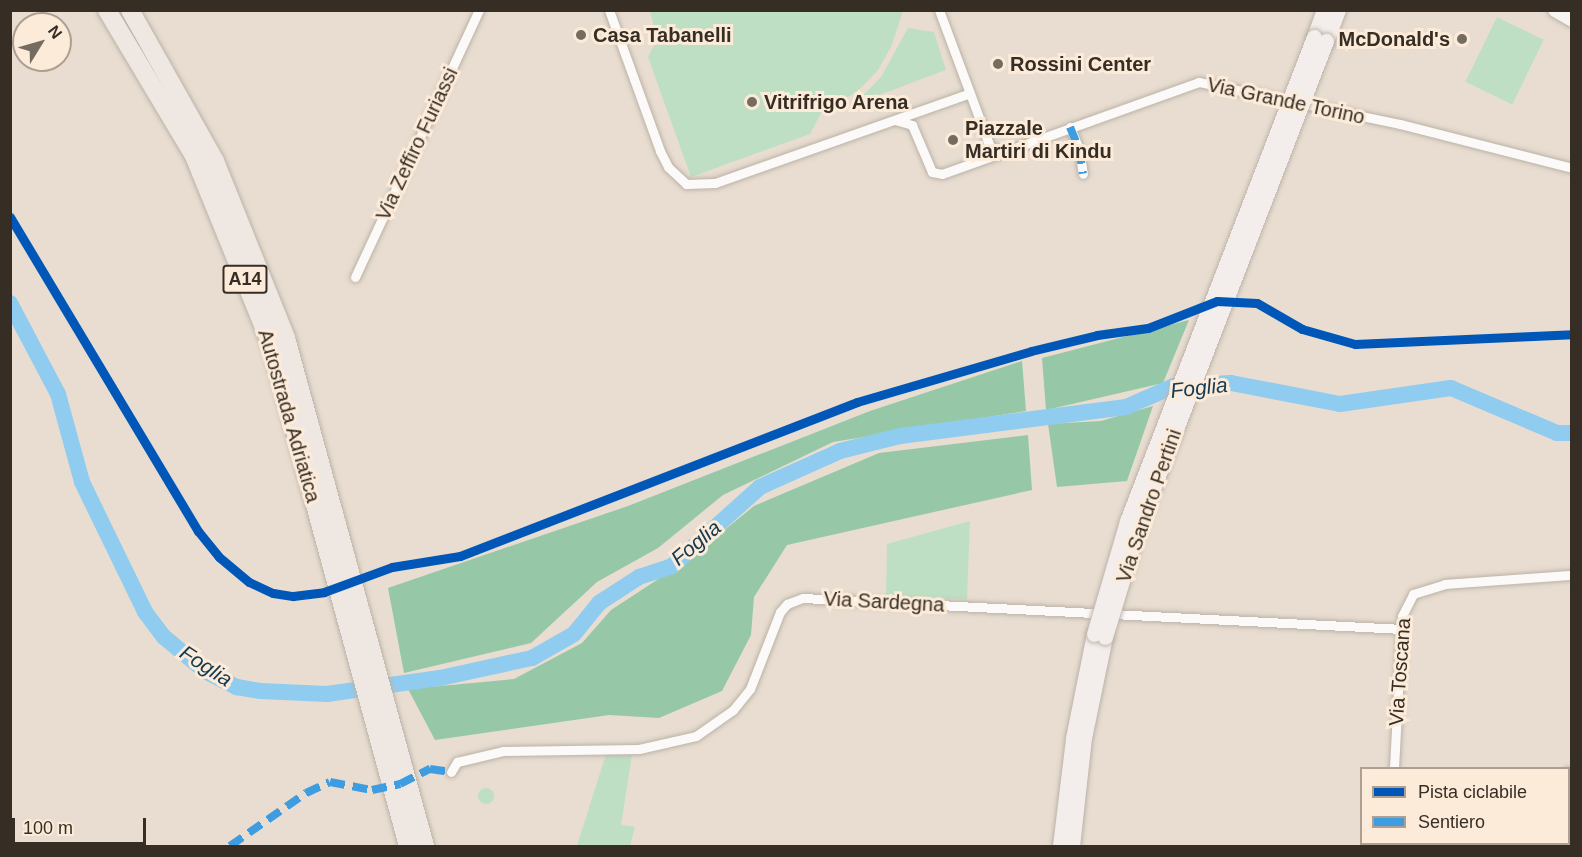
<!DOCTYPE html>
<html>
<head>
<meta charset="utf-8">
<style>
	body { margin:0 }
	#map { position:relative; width:1582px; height:857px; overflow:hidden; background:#e8ddd0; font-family:Helvetica,sans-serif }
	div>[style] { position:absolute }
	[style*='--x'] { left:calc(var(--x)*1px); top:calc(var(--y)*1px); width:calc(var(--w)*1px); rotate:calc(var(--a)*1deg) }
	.green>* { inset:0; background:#bedfc4; transform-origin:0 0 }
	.round { border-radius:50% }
	.forest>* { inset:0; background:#96c8a7 }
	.river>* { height:16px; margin:-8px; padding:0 8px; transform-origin:8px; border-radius:8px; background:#8fccf0 }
	.roads { filter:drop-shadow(0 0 2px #bbb2a8) drop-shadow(0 0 2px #bbb2a8) }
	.street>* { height:9px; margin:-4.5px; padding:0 4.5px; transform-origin:4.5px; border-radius:4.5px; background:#fcfaf8 }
	.secondary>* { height:14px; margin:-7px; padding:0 7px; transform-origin:7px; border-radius:7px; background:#f7f4f2 }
	.primary>* { height:15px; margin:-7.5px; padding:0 7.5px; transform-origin:7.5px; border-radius:7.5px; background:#f3eeeb }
	.highway>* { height:18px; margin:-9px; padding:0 9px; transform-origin:9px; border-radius:9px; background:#efe7e2 }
	.bridges { filter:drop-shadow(0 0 2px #bfb3aa) drop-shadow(0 0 2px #bfb3aa) }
	.primary-bridge>* { height:15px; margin:-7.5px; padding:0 7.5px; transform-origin:7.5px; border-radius:7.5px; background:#f3eeeb }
	.quiet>* { height:8px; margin-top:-4px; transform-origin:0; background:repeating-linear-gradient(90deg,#3e9de0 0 15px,transparent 0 23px) }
	.cycleway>* { height:9px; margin:-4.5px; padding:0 4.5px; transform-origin:4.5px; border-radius:4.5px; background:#0057b8 }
	.dots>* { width:16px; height:16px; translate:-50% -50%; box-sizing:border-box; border:3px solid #fdebd9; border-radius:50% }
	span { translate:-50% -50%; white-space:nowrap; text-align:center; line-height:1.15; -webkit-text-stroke:6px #fdebd9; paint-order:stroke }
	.shield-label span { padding:2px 4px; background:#fdebd9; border:2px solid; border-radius:4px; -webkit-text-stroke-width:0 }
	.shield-label { font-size:18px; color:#362e25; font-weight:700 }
	.poi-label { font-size:20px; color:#362e25; font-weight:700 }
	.left { translate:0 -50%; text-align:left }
	.right { translate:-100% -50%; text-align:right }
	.street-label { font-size:20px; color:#362e25 }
	.water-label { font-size:21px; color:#133a51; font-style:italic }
	.frame { position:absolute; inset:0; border:12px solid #362e25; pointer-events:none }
	.legend { position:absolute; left:1360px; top:767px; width:210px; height:78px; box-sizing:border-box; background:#fdebd9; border:2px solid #ad9f91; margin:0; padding:8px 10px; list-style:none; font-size:18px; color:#362e25 }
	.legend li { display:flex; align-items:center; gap:12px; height:30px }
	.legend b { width:30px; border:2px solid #ad9f91 }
	.north { position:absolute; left:12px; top:12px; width:60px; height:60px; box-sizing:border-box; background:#fdebd9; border:2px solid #ad9f91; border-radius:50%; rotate:53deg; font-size:16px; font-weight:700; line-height:24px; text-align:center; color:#362e25 }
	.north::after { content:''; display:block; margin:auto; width:21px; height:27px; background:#746b61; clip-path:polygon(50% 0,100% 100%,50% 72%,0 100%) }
	.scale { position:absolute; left:12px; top:818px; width:134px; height:27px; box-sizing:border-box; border:3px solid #362e25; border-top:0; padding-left:8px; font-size:18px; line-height:21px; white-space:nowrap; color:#362e25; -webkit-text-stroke:4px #fdebd9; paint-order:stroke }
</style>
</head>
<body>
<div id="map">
	<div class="green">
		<i style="clip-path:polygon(650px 11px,903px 10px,903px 11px,891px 47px,878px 70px,858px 91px,821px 113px,810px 134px,691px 177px,648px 57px,657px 39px)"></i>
		<i style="left:1497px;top:17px;width:52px;height:72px;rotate:26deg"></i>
		<i style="clip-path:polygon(908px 28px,934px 32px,946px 70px,855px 104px,881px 77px)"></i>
		<i style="clip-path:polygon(970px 521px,967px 599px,886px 596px,887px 544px)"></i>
		<i style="clip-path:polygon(606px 754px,632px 755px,621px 825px,635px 827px,630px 846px,577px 846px)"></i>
		<i class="round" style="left:478px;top:788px;width:16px;height:16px"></i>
	</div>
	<div class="forest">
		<i style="clip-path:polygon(1189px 320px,1163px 383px,1046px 410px,1042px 358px)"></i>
		<i style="clip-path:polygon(1022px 361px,1026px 411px,833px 442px,723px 495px,658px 548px,597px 582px,531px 643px,404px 673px,388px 588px,628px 506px,870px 411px)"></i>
		<i style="clip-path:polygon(1153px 406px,1127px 481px,1057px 487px,1048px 424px,1101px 421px)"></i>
		<i style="clip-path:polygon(1028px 435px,1032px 490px,787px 545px,754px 597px,751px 635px,722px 691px,659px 718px,609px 715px,435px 740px,408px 689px,514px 679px,582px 643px,611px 610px,689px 559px,754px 506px,879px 453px)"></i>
	</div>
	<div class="river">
		<i style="--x:10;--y:303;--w:103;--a:62.2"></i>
		<i style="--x:58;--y:394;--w:91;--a:74.7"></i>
		<i style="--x:82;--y:482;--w:144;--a:64.1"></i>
		<i style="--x:145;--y:612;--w:31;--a:53"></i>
		<i style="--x:164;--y:637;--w:53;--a:39.7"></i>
		<i style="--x:205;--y:671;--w:36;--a:27"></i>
		<i style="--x:237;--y:687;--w:23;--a:10"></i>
		<i style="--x:260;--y:691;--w:67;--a:2.6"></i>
		<i style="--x:327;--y:694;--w:114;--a:-8.1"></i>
		<i style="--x:440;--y:678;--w:94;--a:-12.3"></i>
		<i style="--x:532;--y:658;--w:48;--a:-29.7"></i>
		<i style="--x:574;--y:634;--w:40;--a:-51"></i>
		<i style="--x:599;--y:603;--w:48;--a:-33"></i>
		<i style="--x:639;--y:577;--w:35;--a:-18"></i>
		<i style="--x:672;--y:566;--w:118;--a:-41.9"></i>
		<i style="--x:760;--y:487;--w:88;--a:-24.2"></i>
		<i style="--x:840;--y:451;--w:62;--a:-14"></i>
		<i style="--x:900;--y:436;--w:228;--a:-7.3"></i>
		<i style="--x:1126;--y:407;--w:52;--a:-23.6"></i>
		<i style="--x:1174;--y:386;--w:57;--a:-3"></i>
		<i style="--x:1231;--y:383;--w:111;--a:10.9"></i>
		<i style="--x:1340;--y:404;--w:112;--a:-8.2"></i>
		<i style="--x:1451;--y:388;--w:115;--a:23"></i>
		<i style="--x:1557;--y:433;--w:15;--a:0"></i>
	</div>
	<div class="roads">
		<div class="street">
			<i style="--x:609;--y:10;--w:150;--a:70.1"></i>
			<i style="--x:660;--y:151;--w:18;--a:63"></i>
			<i style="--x:668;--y:167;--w:25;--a:43"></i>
			<i style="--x:686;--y:184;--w:29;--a:-2"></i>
			<i style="--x:715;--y:183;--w:270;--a:-19.4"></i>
			<i style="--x:939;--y:10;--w:141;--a:69.6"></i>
			<i style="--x:988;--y:142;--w:7;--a:63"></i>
			<i style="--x:991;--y:148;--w:13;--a:13"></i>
			<i style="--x:895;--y:120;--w:18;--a:16"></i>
			<i style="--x:912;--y:125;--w:51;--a:66.9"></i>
			<i style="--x:932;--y:172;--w:10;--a:11"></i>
			<i style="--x:942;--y:174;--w:273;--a:-19.7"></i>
			<i style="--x:1199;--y:82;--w:205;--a:11.8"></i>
			<i style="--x:1400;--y:124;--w:178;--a:14.3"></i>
			<i style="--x:1070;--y:127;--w:24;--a:68"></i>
			<i style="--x:1079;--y:149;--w:25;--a:81"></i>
			<i style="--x:355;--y:277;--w:294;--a:-65.1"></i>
			<i style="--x:1394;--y:768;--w:152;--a:-87"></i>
			<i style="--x:1402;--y:616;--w:25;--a:-63"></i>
			<i style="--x:1413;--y:594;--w:34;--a:-17"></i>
			<i style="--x:1445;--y:584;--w:127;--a:-4.1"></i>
			<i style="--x:451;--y:772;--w:12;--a:-59"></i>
			<i style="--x:457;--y:762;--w:47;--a:-13.4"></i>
			<i style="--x:503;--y:751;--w:136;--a:-0.8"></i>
			<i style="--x:639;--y:749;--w:58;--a:-12.8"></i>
			<i style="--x:696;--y:736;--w:45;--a:-35.1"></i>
			<i style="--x:733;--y:710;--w:27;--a:-51"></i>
			<i style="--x:750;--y:689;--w:83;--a:-68.7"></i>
			<i style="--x:780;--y:612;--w:11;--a:-49"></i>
			<i style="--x:787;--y:604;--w:17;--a:-21"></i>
			<i style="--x:803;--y:598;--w:600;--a:2.96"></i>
			<i style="--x:1568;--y:772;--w:4;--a:0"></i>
			<i style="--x:1391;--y:846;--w:2;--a:-90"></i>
		</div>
		<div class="secondary">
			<i style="--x:1555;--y:10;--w:20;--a:30"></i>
		</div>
		<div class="primary">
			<i style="--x:1314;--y:37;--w:29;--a:-70"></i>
			<i style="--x:1326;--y:41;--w:33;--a:-69"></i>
			<i style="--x:1060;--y:846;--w:109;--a:-83.1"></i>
			<i style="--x:1073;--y:738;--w:106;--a:-78.6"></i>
			<i style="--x:1072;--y:846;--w:109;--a:-83.7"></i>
			<i style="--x:1084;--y:738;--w:103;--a:-78.3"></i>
		</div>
		<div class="highway">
			<i style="--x:107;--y:10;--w:170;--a:59.2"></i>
			<i style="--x:194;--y:156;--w:206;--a:67.8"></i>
			<i style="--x:272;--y:347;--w:517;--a:74.75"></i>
			<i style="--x:130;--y:10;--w:173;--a:60.6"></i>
			<i style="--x:215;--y:161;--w:191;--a:68.1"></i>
			<i style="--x:286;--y:338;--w:527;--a:74.7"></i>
		</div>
	</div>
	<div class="bridges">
		<div class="primary-bridge">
			<i style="--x:1094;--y:634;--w:118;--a:-73.7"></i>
			<i style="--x:1127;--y:521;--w:519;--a:-68.88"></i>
			<i style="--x:1105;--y:637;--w:117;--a:-73.1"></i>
			<i style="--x:1139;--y:525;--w:519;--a:-68.88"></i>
		</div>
	</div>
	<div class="quiet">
		<i style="--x:1070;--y:127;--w:24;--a:68"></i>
		<i style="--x:1079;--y:149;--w:25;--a:81"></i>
		<i style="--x:230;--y:846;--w:93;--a:-34.9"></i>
		<i style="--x:306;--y:793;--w:26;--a:-25"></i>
		<i style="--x:330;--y:782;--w:43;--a:10.8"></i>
		<i style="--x:372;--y:790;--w:29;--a:-12"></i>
		<i style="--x:400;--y:784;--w:34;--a:-27"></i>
		<i style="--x:430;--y:769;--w:21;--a:8"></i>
	</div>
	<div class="cycleway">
		<i style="--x:10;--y:217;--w:366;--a:59.1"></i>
		<i style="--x:198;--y:531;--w:33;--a:51"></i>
		<i style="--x:219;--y:557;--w:39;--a:40"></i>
		<i style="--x:249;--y:582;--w:26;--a:25"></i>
		<i style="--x:273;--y:593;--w:20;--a:9"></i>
		<i style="--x:293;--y:596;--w:31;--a:-7"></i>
		<i style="--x:324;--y:592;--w:72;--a:-20.2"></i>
		<i style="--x:392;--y:567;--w:69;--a:-9.2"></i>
		<i style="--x:460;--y:556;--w:426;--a:-21.2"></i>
		<i style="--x:857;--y:402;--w:181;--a:-16.3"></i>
		<i style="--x:1031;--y:351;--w:68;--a:-13.6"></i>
		<i style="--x:1097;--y:335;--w:51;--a:-7.8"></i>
		<i style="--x:1148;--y:328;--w:74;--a:-21.4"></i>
		<i style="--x:1217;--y:301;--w:40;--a:2.9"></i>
		<i style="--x:1257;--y:303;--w:52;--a:30"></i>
		<i style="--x:1302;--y:329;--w:55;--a:15.8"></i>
		<i style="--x:1355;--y:344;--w:217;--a:-2.6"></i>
	</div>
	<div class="dots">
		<i style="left:581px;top:35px;background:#746b61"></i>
		<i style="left:1462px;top:39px;background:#746b61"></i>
		<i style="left:998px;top:64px;background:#746b61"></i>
		<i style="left:752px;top:102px;background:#746b61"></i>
		<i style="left:953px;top:140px;background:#746b61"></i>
	</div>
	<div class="shield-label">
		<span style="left:245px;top:279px">A14</span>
	</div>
	<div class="poi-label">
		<span class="left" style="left:593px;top:35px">Casa Tabanelli</span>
		<span class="right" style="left:1450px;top:39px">McDonald's</span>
		<span class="left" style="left:1010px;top:64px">Rossini Center</span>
		<span class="left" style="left:764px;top:102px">Vitrifrigo Arena</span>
		<span class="left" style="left:965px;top:140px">Piazzale<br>Martiri di Kindu</span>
	</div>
	<div class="street-label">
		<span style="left:1286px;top:101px;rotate:12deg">Via Grande Torino</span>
		<span style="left:417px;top:144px;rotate:-65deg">Via Zeffiro Furiassi</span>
		<span style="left:289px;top:416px;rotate:74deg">Autostrada Adriatica</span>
		<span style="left:1149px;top:506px;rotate:-71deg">Via Sandro Pertini</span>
		<span style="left:884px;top:602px;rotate:3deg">Via Sardegna</span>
		<span style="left:1400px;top:672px;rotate:-86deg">Via Toscana</span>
	</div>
	<div class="water-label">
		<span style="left:1199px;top:388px;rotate:-6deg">Foglia</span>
		<span style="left:696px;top:543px;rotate:-40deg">Foglia</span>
		<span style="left:206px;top:666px;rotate:33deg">Foglia</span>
	</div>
	<div class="frame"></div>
	<ul class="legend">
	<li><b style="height:8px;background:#0057b8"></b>Pista ciclabile</li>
	<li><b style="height:8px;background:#3e9de0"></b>Sentiero</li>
	</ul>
	<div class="north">N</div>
	<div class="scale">100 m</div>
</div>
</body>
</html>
